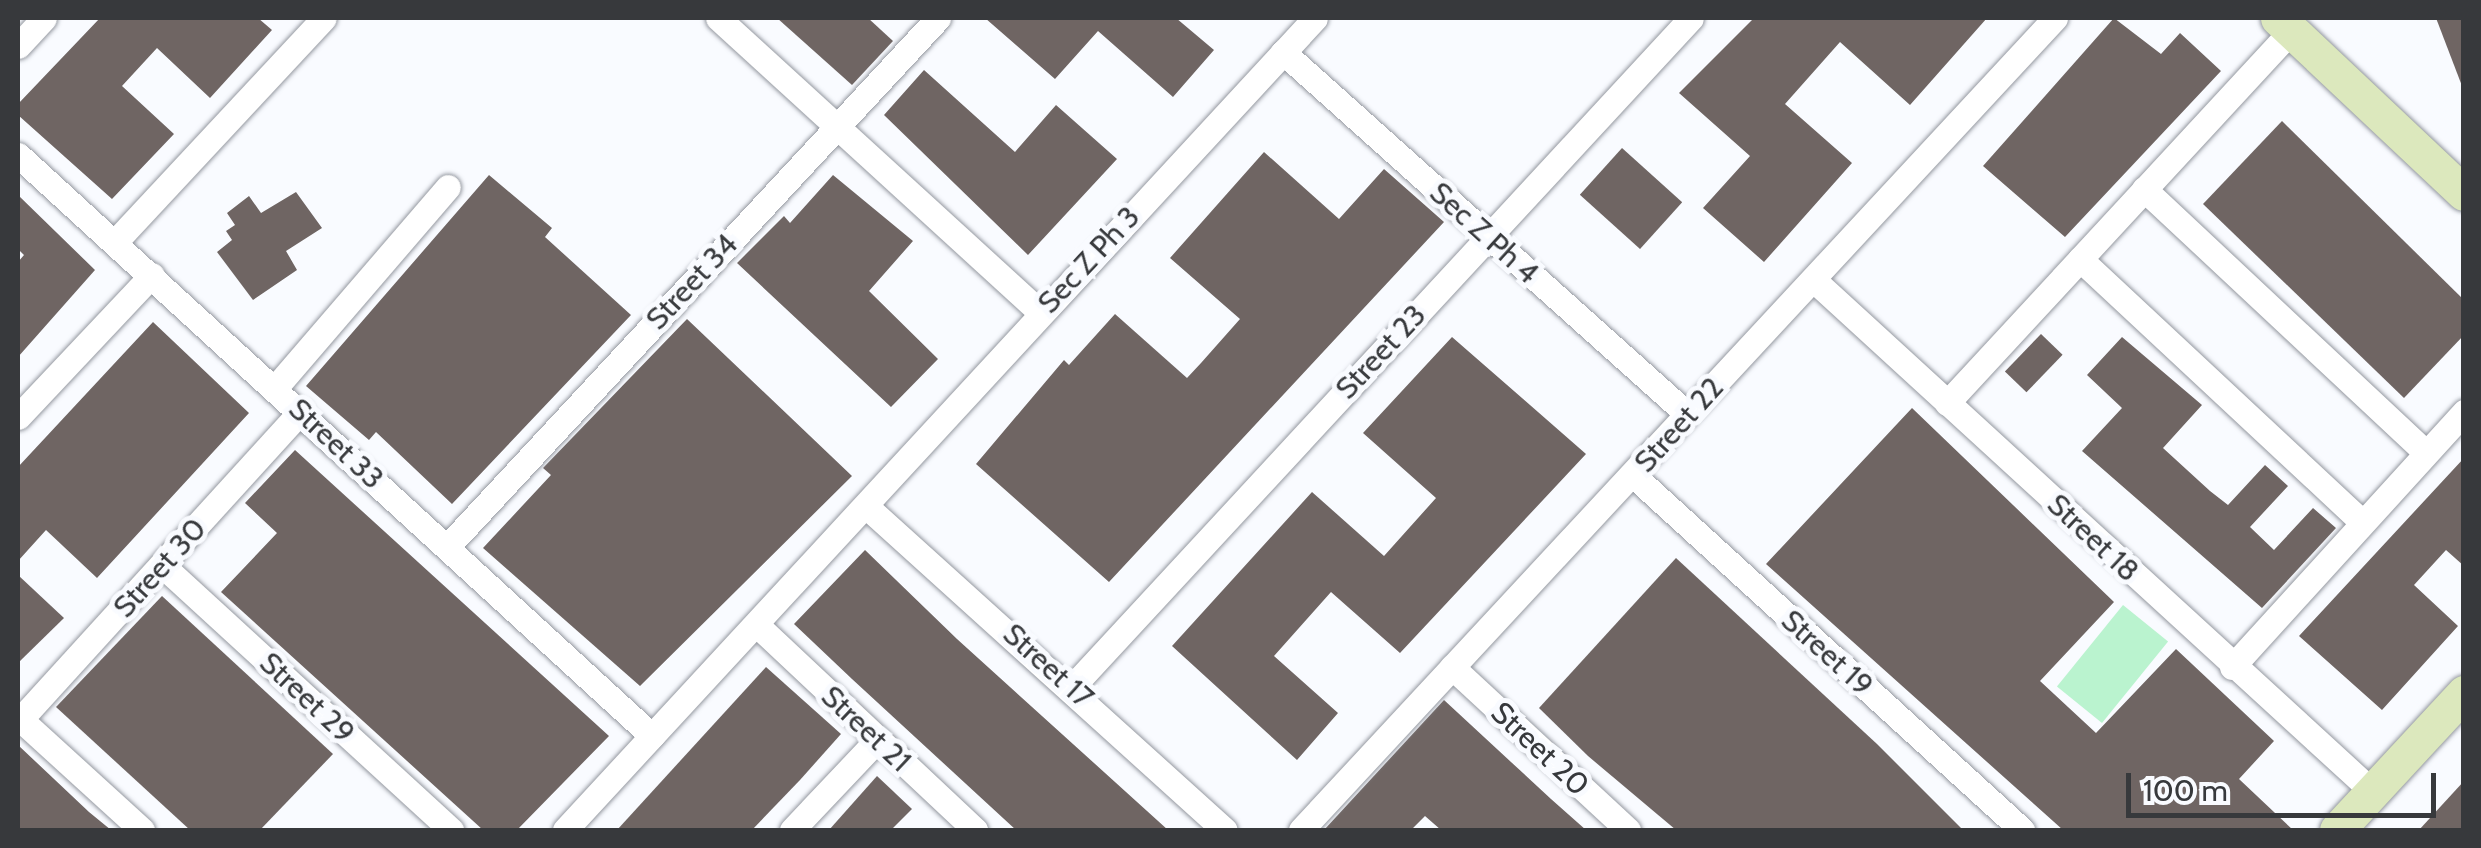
<!DOCTYPE html>
<html>
<head>
<meta charset="utf-8">
<style>
	body { margin:0 }
	#map { position:relative; width:2481px; height:848px; overflow:hidden; background:#f9fbff; font-family:Cabin,sans-serif }
	div>[style] { position:absolute }
	[style*='--x'] { left:calc(var(--x)*1px); top:calc(var(--y)*1px); width:calc(var(--w)*1px); rotate:calc(var(--a)*1deg) }
	.green>* { inset:0; background:#baf3cf; transform-origin:0 0 }
	.building>* { inset:0; background:#6f6563; transform-origin:0 0 }
	.roads { filter:drop-shadow(0 0 2px #9498a0) drop-shadow(0 0 2px #9498a0) }
	.street>* { height:25px; margin:-12.5px; padding:0 12.5px; transform-origin:12.5px; border-radius:12.5px; background:#fff }
	.secondary>* { height:35px; margin:-17.5px; padding:0 17.5px; transform-origin:17.5px; border-radius:17.5px; background:#dce8bd }
	span { translate:-50% -50%; white-space:nowrap; text-align:center; line-height:1.15; -webkit-text-stroke:10px #f9fbff; paint-order:stroke }
	.street-label { font-size:30px; color:#37393c }
	.frame { position:absolute; inset:0; border:20px solid #37393c; pointer-events:none }
	.scale { position:absolute; left:2126px; top:773px; width:310px; height:45px; box-sizing:border-box; border:5px solid #37393c; border-top:0; padding-left:12px; font-size:30px; line-height:35px; white-space:nowrap; color:#37393c; -webkit-text-stroke:8px #f9fbff; paint-order:stroke }
</style>
</head>
<body>
<div id="map">
	<div class="green">
		<i style="left:2123px;top:605px;width:58px;height:105px;rotate:39deg"></i>
	</div>
	<div class="building">
		<i style="clip-path:polygon(100px 18px,258px 18px,272px 30px,210px 98px,157px 48px,122px 86px,174px 134px,112px 199px,18px 115px,18px 104px)"></i>
		<i style="clip-path:polygon(777px 18px,868px 18px,893px 41px,852px 85px)"></i>
		<i style="clip-path:polygon(985px 18px,1176px 18px,1214px 50px,1173px 97px,1098px 31px,1055px 79px)"></i>
		<i style="clip-path:polygon(1754px 18px,1987px 18px,1910px 105px,1840px 42px,1785px 104px,1852px 163px,1764px 262px,1703px 208px,1750px 156px,1679px 93px)"></i>
		<i style="clip-path:polygon(2114px 18px,2161px 54px,2180px 33px,2221px 71px,2065px 237px,1983px 166px)"></i>
		<i style="clip-path:polygon(2436px 18px,2464px 18px,2464px 86px,2462px 86px)"></i>
		<i style="clip-path:polygon(924px 70px,1015px 152px,1056px 105px,1117px 159px,1028px 255px,884px 115px)"></i>
		<i style="clip-path:polygon(2282px 121px,2464px 300px,2464px 335px,2404px 398px,2203px 204px)"></i>
		<i style="left:1622px;top:148px;width:81px;height:63px;rotate:42deg"></i>
		<i style="clip-path:polygon(1264px 152px,1339px 219px,1384px 169px,1444px 222px,1109px 582px,976px 464px,1064px 360px,1069px 365px,1115px 314px,1187px 378px,1201px 363px,1240px 319px,1170px 258px)"></i>
		<i style="clip-path:polygon(489px 175px,552px 228px,545px 237px,631px 315px,452px 504px,376px 432px,369px 440px,306px 386px)"></i>
		<i style="clip-path:polygon(833px 175px,913px 241px,869px 291px,938px 359px,891px 407px,737px 263px,784px 216px,790px 223px)"></i>
		<i style="clip-path:polygon(296px 192px,322px 228px,286px 251px,297px 270px,253px 300px,217px 252px,232px 240px,226px 231px,235px 225px,227px 213px,249px 196px,261px 213px)"></i>
		<i style="clip-path:polygon(18px 195px,95px 270px,18px 357px,18px 262px,24px 255px,18px 249px)"></i>
		<i style="clip-path:polygon(687px 319px,852px 476px,640px 686px,483px 548px,551px 475px,543px 468px)"></i>
		<i style="clip-path:polygon(153px 322px,249px 413px,97px 578px,46px 530px,18px 561px,18px 467px)"></i>
		<i style="left:2041px;top:334px;width:30px;height:52px;rotate:44deg"></i>
		<i style="clip-path:polygon(1452px 337px,1586px 454px,1400px 653px,1331px 592px,1274px 656px,1338px 713px,1297px 760px,1172px 646px,1312px 492px,1384px 556px,1436px 498px,1363px 433px)"></i>
		<i style="clip-path:polygon(2122px 337px,2202px 405px,2163px 448px,2210px 491px,2228px 505px,2265px 465px,2288px 486px,2250px 527px,2274px 550px,2313px 508px,2336px 528px,2262px 608px,2082px 451px,2122px 408px,2087px 375px)"></i>
		<i style="clip-path:polygon(1912px 408px,2114px 602px,2040px 681px,2096px 733px,2176px 649px,2274px 741px,2239px 779px,2293px 830px,2063px 830px,1766px 564px)"></i>
		<i style="clip-path:polygon(295px 450px,609px 736px,517px 830px,483px 830px,221px 592px,277px 533px,245px 503px)"></i>
		<i style="clip-path:polygon(2464px 458px,2464px 566px,2446px 550px,2414px 585px,2458px 626px,2382px 710px,2299px 636px)"></i>
		<i style="clip-path:polygon(865px 550px,957px 639px,1168px 830px,1016px 830px,852px 679px,794px 624px)"></i>
		<i style="clip-path:polygon(1676px 558px,1877px 744px,1963px 830px,1676px 830px,1588px 756px,1539px 708px)"></i>
		<i style="clip-path:polygon(18px 575px,64px 618px,18px 663px)"></i>
		<i style="clip-path:polygon(162px 596px,333px 754px,260px 830px,190px 830px,56px 707px)"></i>
		<i style="clip-path:polygon(766px 667px,841px 734px,800px 780px,752px 830px,617px 830px)"></i>
		<i style="clip-path:polygon(1444px 700px,1551px 799px,1586px 830px,1441px 830px,1425px 816px,1411px 830px,1324px 830px)"></i>
		<i style="clip-path:polygon(18px 745px,89px 812px,111px 830px,18px 830px)"></i>
		<i style="clip-path:polygon(877px 776px,912px 809px,891px 830px,829px 830px)"></i>
		<i style="clip-path:polygon(2464px 781px,2464px 830px,2419px 830px)"></i>
	</div>
	<div class="roads">
		<div class="street">
			<i style="--x:718;--y:18;--w:436;--a:42.4"></i>
			<i style="--x:18;--y:46;--w:38;--a:-47"></i>
			<i style="--x:1283;--y:52;--w:541;--a:41.85"></i>
			<i style="--x:18;--y:155;--w:860;--a:42.5"></i>
			<i style="--x:2144;--y:189;--w:386;--a:43.1"></i>
			<i style="--x:115;--y:242;--w:306;--a:-47"></i>
			<i style="--x:2080;--y:259;--w:386;--a:43"></i>
			<i style="--x:1816;--y:282;--w:755;--a:42.48"></i>
			<i style="--x:275;--y:388;--w:265;--a:-49.3"></i>
			<i style="--x:1947;--y:403;--w:507;--a:-47.24"></i>
			<i style="--x:18;--y:417;--w:195;--a:-46.7"></i>
			<i style="--x:1633;--y:475;--w:527;--a:42.38"></i>
			<i style="--x:867;--y:507;--w:482;--a:42.1"></i>
			<i style="--x:447;--y:547;--w:722;--a:-47.13"></i>
			<i style="--x:163;--y:566;--w:391;--a:42.5"></i>
			<i style="--x:758;--y:626;--w:298;--a:43.2"></i>
			<i style="--x:1452;--y:667;--w:240;--a:42.8"></i>
			<i style="--x:2232;--y:667;--w:345;--a:-47.7"></i>
			<i style="--x:1072;--y:687;--w:911;--a:-47.22"></i>
			<i style="--x:20;--y:719;--w:165;--a:42.3"></i>
			<i style="--x:18;--y:722;--w:420;--a:-47.7"></i>
			<i style="--x:565;--y:830;--w:1105;--a:-47.27"></i>
			<i style="--x:792;--y:830;--w:124;--a:-46.6"></i>
			<i style="--x:1301;--y:830;--w:1108;--a:-47.12"></i>
		</div>
		<div class="secondary">
			<i style="--x:2278;--y:18;--w:255;--a:43.3"></i>
			<i style="--x:2337;--y:830;--w:187;--a:-47.2"></i>
		</div>
	</div>
	<div class="street-label">
		<span style="left:1484px;top:233px;rotate:42deg">Sec Z Ph 4</span>
		<span style="left:1089px;top:260px;rotate:-47deg">Sec Z Ph 3</span>
		<span style="left:692px;top:282px;rotate:-47deg">Street 34</span>
		<span style="left:1381px;top:352px;rotate:-47deg">Street 23</span>
		<span style="left:1679px;top:425px;rotate:-48deg">Street 22</span>
		<span style="left:336px;top:444px;rotate:43deg">Street 33</span>
		<span style="left:2093px;top:538px;rotate:43deg">Street 18</span>
		<span style="left:160px;top:568px;rotate:-48deg">Street 30</span>
		<span style="left:1827px;top:653px;rotate:42deg">Street 19</span>
		<span style="left:1048px;top:666px;rotate:42deg">Street 17</span>
		<span style="left:307px;top:698px;rotate:43deg">Street 29</span>
		<span style="left:866px;top:729px;rotate:43deg">Street 21</span>
		<span style="left:1540px;top:749px;rotate:43deg">Street 20</span>
	</div>
	<div class="frame"></div>
	<div class="scale">100 m</div>
</div>
</body>
</html>
